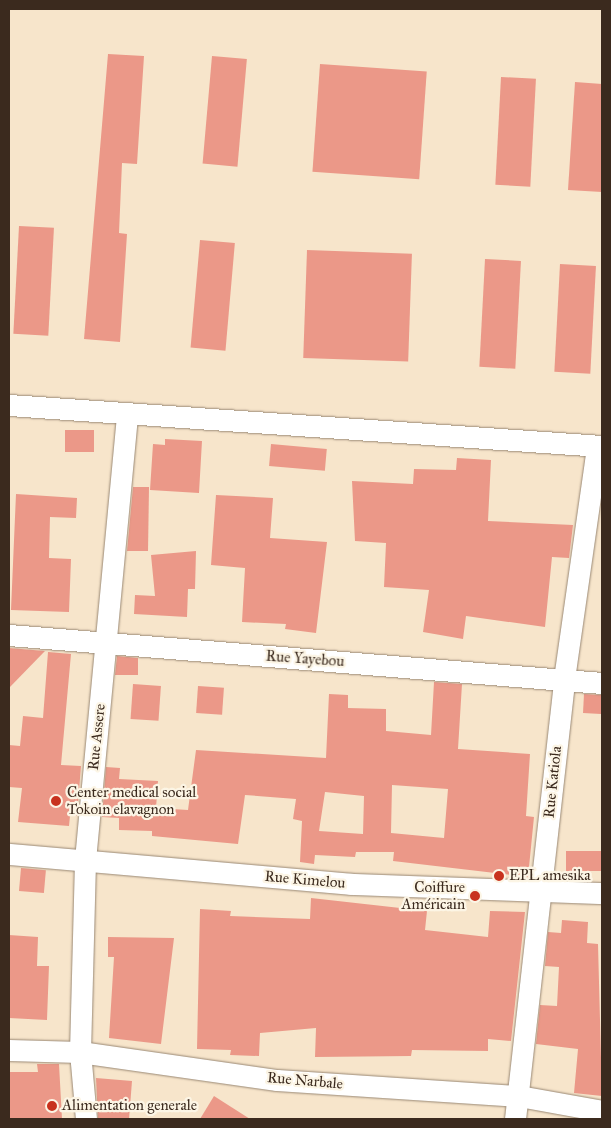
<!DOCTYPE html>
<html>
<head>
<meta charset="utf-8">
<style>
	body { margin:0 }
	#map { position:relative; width:611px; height:1128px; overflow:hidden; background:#f7e5cb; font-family:"IM FELL Great Primer",serif }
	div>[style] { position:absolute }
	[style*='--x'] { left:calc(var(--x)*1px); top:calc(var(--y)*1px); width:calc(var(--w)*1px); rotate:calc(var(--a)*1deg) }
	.building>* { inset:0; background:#eb9888; transform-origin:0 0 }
	.roads { filter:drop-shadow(0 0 1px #998874) drop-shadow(0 0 1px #998874) }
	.street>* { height:21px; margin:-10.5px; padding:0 10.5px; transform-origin:10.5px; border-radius:10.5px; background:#fff }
	.dots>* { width:14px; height:14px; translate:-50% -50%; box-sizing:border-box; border:2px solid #fcf5e5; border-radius:50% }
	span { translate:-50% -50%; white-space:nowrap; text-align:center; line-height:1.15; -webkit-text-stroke:4.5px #fcf5e5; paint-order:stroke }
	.street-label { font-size:15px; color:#3b2a1e }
	.poi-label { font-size:15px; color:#3b2a1e }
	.left { translate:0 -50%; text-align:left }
	.right { translate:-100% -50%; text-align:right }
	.frame { position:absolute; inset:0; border:10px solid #3b2a1e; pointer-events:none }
</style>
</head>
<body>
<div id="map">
	<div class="building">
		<i style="clip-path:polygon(108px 54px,144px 56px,137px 164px,122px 163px,119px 233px,127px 234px,120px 342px,84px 339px)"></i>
		<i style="left:212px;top:56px;width:35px;height:108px;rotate:5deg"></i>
		<i style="left:320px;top:64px;width:107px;height:108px;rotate:4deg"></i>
		<i style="left:501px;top:77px;width:35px;height:108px;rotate:3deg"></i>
		<i style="clip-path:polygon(575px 82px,602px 84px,602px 192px,568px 190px)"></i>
		<i style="left:19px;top:226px;width:35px;height:108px;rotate:3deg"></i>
		<i style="left:200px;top:240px;width:35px;height:108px;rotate:5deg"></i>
		<i style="left:307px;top:250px;width:105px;height:108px;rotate:2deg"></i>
		<i style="left:485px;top:259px;width:36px;height:108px;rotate:3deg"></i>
		<i style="left:560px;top:264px;width:36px;height:108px;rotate:3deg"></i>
		<i style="left:65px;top:430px;width:29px;height:22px"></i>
		<i style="clip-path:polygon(165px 439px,202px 441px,199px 493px,150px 490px,153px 444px,165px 445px)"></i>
		<i style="left:271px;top:444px;width:56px;height:22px;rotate:5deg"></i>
		<i style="clip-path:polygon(457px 458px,491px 460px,488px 521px,573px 525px,569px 558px,552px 557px,545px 627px,466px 616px,463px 639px,423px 632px,429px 590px,384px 587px,386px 543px,355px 541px,352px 481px,413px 484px,414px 469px,456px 470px)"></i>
		<i style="clip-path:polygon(133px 487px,149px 487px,148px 551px,127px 551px)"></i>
		<i style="clip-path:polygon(16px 494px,77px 498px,76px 518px,50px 517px,49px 558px,71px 559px,69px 612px,11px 610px)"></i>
		<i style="clip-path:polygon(216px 495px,273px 498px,270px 538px,327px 542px,316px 633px,285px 629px,286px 624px,242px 622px,245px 568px,211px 565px)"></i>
		<i style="clip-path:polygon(196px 551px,195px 589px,188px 589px,187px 617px,134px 614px,135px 595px,155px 596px,151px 555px)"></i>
		<i style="clip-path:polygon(9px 648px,45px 651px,9px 688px)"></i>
		<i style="clip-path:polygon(48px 652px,71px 654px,61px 765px,81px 766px,77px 816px,70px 816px,69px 826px,18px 822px,22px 788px,9px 787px,9px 745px,20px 746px,23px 716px,43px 718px)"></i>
		<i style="clip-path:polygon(117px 656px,138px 658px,138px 675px,115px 675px)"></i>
		<i style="clip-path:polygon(evenodd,434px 682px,462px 684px,458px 749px,530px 754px,526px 816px,534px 817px,528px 877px,393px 861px,394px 852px,356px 852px,355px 857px,315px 855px,314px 864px,300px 862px,302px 821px,293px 819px,296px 799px,245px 795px,238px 844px,152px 836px,152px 831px,119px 830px,119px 818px,102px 817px,106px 767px,120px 768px,119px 779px,158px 781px,156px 808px,188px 810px,196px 750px,326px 758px,329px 694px,348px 695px,348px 708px,386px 709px,386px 731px,431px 735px,434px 682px,392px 785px,448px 789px,444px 838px,391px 833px,392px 785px,434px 682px,325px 792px,364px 796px,363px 834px,319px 831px,325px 792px)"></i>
		<i style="left:133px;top:684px;width:28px;height:35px;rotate:4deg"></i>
		<i style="left:198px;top:686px;width:26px;height:27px;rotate:4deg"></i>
		<i style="left:584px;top:694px;width:18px;height:19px;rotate:3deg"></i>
		<i style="left:566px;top:851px;width:36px;height:20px"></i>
		<i style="left:21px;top:868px;width:25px;height:23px;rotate:5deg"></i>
		<i style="clip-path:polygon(311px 898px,427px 911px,425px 930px,488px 937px,490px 911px,525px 912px,511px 1041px,488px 1039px,488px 1051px,412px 1050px,411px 1056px,315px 1057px,316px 1028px,260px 1033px,259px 1056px,230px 1055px,231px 1050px,197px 1049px,200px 909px,231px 911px,230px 916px,310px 919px)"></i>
		<i style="clip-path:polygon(562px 920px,588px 922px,587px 943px,598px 944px,602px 1096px,574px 1093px,578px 1049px,536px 1044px,540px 1005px,557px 1006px,559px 967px,545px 966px,548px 932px,561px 933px)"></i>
		<i style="clip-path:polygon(9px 935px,38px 937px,37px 966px,49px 966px,47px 1020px,9px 1018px)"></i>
		<i style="clip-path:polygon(108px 937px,174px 938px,161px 1044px,109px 1038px,114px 957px,108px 957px)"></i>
		<i style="clip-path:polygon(37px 1064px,59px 1064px,62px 1119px,9px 1119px,9px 1072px,38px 1072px)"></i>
		<i style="clip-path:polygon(96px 1078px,132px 1081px,129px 1119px,98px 1119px)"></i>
		<i style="clip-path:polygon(214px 1096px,250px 1119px,200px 1119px)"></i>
	</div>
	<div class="roads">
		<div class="street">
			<i style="--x:9;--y:405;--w:594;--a:3.96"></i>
			<i style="--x:9;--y:635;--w:595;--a:4.63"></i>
			<i style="--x:9;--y:854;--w:343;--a:5"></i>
			<i style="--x:351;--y:884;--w:251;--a:2.1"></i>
			<i style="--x:9;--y:1050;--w:71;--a:1.6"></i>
			<i style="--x:80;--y:1052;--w:199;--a:8.1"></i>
			<i style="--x:277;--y:1080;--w:243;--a:3.8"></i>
			<i style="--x:519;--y:1096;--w:84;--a:10.2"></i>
			<i style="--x:86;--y:1119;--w:67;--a:-95.1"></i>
			<i style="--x:80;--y:1052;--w:192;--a:-88.5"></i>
			<i style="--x:85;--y:860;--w:446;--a:-84.6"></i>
			<i style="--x:515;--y:1119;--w:443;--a:-83.6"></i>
			<i style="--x:564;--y:679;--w:235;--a:-81.9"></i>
		</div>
	</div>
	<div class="dots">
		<i style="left:56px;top:801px;background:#c8321e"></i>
		<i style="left:499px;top:876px;background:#c8321e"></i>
		<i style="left:475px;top:896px;background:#c8321e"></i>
		<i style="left:52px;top:1106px;background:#c8321e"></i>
	</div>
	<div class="street-label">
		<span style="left:305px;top:659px;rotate:4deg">Rue Yayebou</span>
		<span style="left:97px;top:737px;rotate:-84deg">Rue Assere</span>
		<span style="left:553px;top:782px;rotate:-84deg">Rue Katiola</span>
		<span style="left:305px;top:880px;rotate:5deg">Rue Kimelou</span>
		<span style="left:305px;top:1081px;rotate:5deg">Rue Narbale</span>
	</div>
	<div class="poi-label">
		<span class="left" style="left:67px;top:801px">Center medical social<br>Tokoin elavagnon</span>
		<span class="left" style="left:509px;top:876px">EPL amesika</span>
		<span class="right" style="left:465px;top:896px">Coiffure<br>Américain</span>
		<span class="left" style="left:62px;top:1106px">Alimentation generale</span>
	</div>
	<div class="frame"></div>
</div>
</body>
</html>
